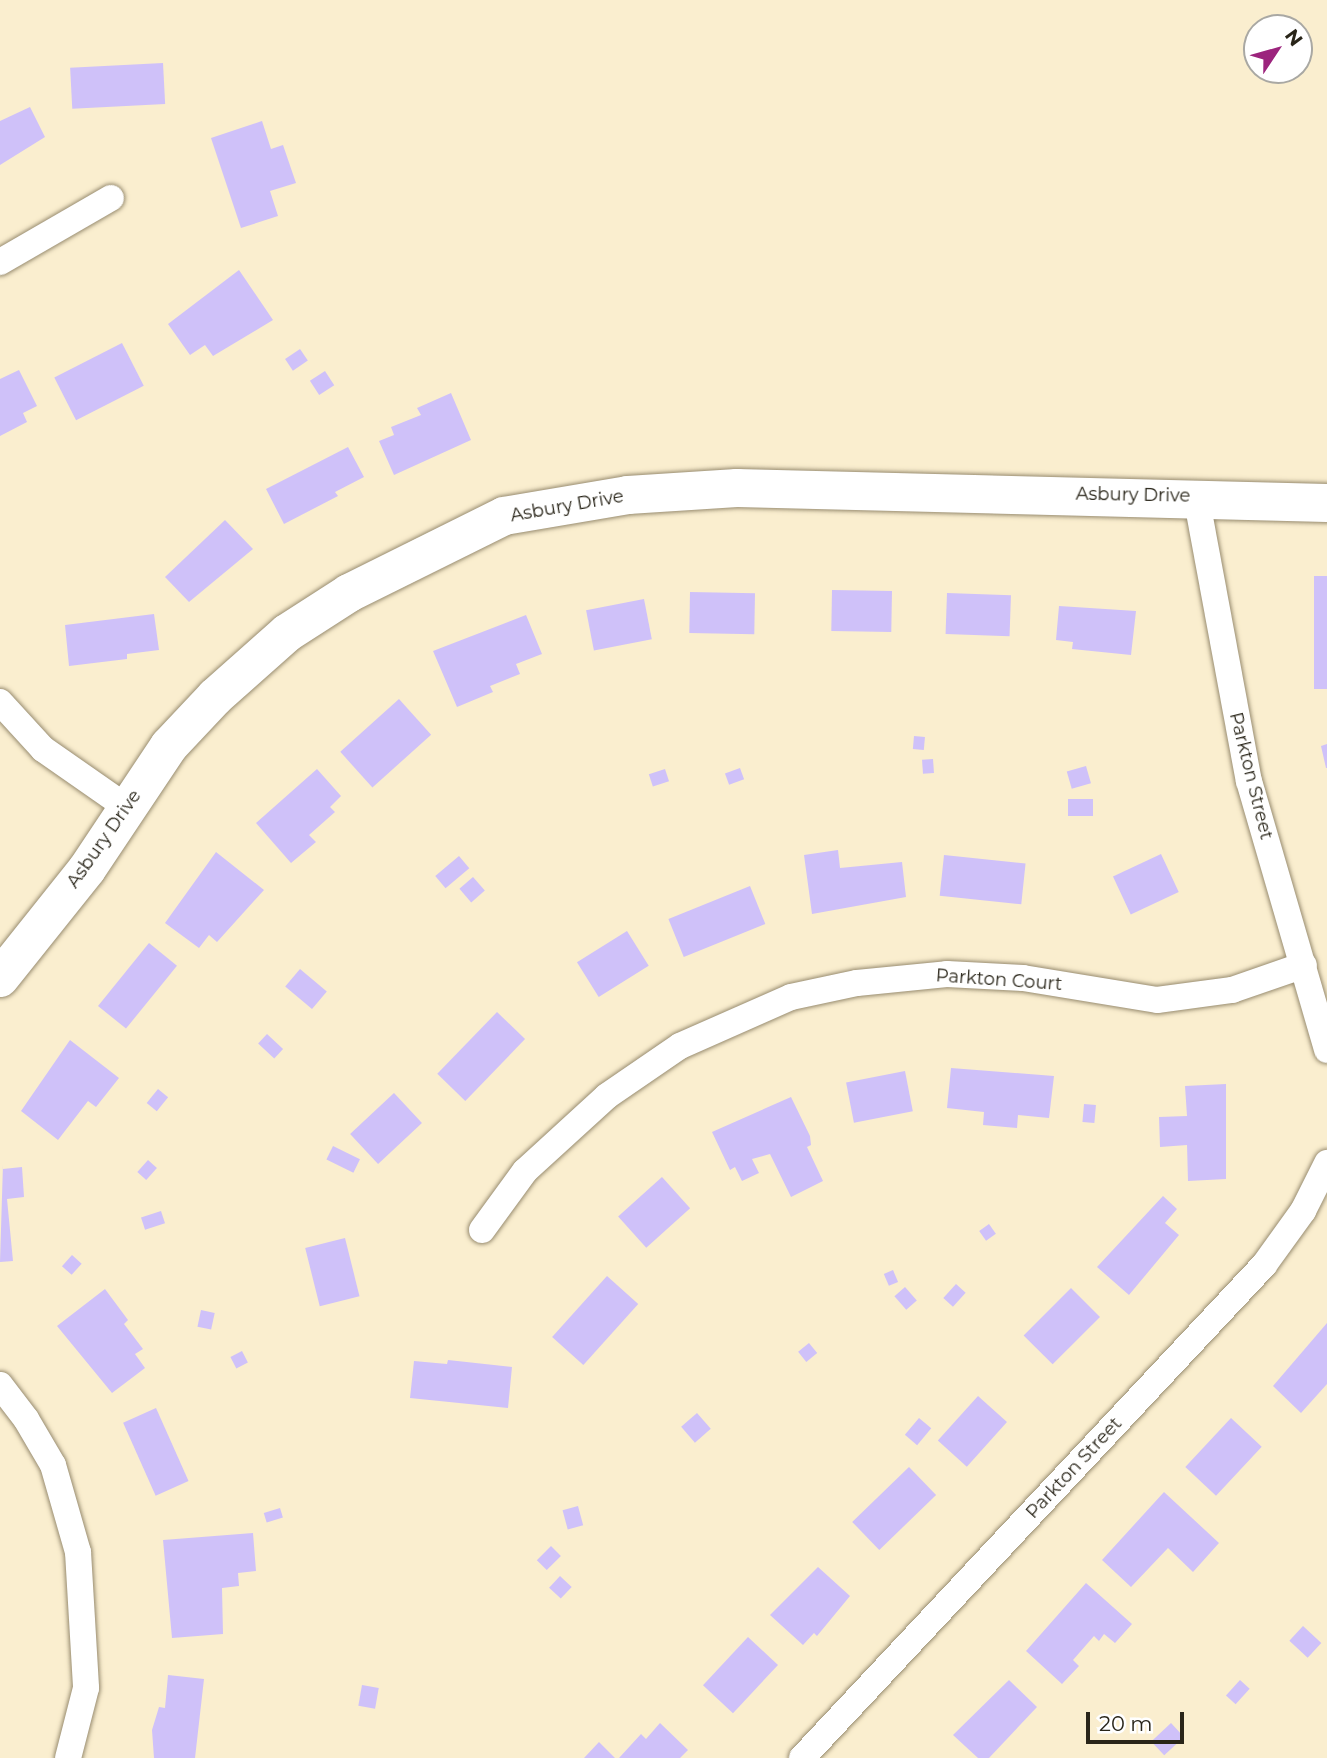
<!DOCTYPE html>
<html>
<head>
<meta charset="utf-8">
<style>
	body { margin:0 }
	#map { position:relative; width:1327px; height:1758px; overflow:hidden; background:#faeecf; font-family:Montserrat,sans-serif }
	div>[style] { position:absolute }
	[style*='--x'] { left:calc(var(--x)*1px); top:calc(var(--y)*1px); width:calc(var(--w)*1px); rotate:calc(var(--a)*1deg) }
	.building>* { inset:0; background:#cfc1f9; transform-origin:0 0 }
	.roads { filter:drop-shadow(0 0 2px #988c70) drop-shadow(0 0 2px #988c70) }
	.street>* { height:26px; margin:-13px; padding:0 13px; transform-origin:13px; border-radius:13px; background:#fff }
	.secondary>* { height:38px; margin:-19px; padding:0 19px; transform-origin:19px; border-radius:19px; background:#fff }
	span { translate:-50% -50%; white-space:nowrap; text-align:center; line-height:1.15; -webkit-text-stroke:5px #fff; paint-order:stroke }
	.street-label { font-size:18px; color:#292519 }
	.north { position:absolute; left:1243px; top:14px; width:70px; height:70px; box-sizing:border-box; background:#fff; border:2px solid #a9a8a3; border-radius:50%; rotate:54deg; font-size:19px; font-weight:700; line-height:28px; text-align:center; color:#292519 }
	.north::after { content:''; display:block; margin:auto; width:24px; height:32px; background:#9c247d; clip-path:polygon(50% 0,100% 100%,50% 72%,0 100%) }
	.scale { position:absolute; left:1086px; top:1712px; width:98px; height:32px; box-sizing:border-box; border:4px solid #292519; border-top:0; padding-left:9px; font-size:21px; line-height:24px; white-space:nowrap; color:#292519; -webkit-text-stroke:5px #fff; paint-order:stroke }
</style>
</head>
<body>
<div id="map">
	<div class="building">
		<i style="left:163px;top:63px;width:41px;height:93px;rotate:87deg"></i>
		<i style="clip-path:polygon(30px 107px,45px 137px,0 165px,0 121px)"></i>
		<i style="clip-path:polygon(262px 121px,271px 149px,283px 145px,296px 183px,270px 191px,278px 216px,241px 228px,211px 138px)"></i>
		<i style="clip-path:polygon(239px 270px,273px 320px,213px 356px,205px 345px,190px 355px,168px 324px)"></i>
		<i style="left:122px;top:343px;width:48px;height:76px;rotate:63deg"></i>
		<i style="left:300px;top:349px;width:14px;height:18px;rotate:56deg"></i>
		<i style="clip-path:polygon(19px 370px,37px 406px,23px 413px,27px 422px,0 436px,0 379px)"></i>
		<i style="left:325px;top:371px;width:17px;height:18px;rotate:57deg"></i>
		<i style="clip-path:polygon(451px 393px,471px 440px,394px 475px,379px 441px,394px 435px,391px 427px,421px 415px,417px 408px)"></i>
		<i style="clip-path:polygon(348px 447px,364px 477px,335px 492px,338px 496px,284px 524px,266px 489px)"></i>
		<i style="clip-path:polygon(225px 520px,253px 549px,189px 602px,165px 577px)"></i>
		<i style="left:1314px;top:576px;width:13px;height:113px"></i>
		<i style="left:832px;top:590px;width:60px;height:41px;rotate:1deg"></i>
		<i style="left:690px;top:592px;width:65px;height:41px;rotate:1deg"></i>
		<i style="left:947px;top:593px;width:64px;height:41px;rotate:2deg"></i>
		<i style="left:644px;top:599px;width:41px;height:59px;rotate:79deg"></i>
		<i style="clip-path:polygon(1059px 606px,1136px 611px,1131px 655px,1072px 649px,1073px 642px,1056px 640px)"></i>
		<i style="clip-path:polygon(154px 614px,159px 650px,127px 654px,127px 659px,69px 666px,65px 625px)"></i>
		<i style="clip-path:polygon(526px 615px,542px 654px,516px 664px,520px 674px,490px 686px,493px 692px,457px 707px,433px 651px)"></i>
		<i style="left:399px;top:699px;width:48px;height:79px;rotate:48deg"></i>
		<i style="left:914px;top:736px;width:11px;height:13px;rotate:5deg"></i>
		<i style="clip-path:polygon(1327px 744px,1327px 768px,1326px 768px,1321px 746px)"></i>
		<i style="left:933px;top:759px;width:14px;height:11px;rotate:86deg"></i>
		<i style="left:1086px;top:766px;width:18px;height:20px;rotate:74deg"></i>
		<i style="left:740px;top:768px;width:12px;height:16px;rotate:70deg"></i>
		<i style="clip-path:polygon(317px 769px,341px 796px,330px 807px,335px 812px,309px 835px,316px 842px,291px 863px,256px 823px)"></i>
		<i style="left:665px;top:769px;width:13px;height:17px;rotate:72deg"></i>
		<i style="left:1093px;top:799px;width:17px;height:25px;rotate:90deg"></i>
		<i style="clip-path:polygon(838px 850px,840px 868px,902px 862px,906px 897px,812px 914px,804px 855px)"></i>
		<i style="clip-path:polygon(216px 852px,264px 890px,217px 942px,209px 935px,199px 948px,165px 923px)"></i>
		<i style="left:1161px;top:854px;width:42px;height:53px;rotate:65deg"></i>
		<i style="left:944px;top:855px;width:82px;height:41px;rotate:6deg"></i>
		<i style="left:459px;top:856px;width:16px;height:31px;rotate:50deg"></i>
		<i style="left:473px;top:877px;width:18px;height:18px;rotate:49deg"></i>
		<i style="left:750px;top:886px;width:41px;height:88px;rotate:68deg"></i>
		<i style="left:627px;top:931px;width:41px;height:59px;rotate:58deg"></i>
		<i style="left:149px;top:943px;width:36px;height:81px;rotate:39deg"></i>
		<i style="left:300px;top:969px;width:35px;height:23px;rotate:40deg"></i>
		<i style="left:497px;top:1012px;width:39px;height:86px;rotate:44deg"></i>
		<i style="left:267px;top:1034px;width:22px;height:13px;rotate:43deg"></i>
		<i style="clip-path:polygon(70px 1040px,119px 1078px,96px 1107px,88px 1101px,58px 1140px,21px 1111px)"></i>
		<i style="clip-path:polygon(951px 1068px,1054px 1076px,1049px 1118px,1018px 1115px,1017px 1128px,983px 1125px,984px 1112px,947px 1108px)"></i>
		<i style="left:905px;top:1071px;width:41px;height:60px;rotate:79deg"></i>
		<i style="clip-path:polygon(1226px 1084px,1226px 1179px,1188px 1181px,1187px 1145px,1160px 1147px,1159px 1117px,1187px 1116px,1185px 1086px)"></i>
		<i style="left:158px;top:1089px;width:13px;height:18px;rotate:39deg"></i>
		<i style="left:394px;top:1093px;width:41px;height:60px;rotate:47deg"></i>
		<i style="clip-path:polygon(791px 1097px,810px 1136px,811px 1145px,807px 1147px,823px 1181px,791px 1197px,770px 1154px,752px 1159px,759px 1173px,742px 1181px,735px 1167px,730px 1170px,712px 1132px)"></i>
		<i style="left:1084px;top:1104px;width:12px;height:18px;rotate:5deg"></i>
		<i style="left:333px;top:1146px;width:30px;height:15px;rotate:26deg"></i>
		<i style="left:148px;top:1160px;width:12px;height:16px;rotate:42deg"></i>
		<i style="clip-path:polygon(3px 1164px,3px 1169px,22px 1167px,24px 1197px,7px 1199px,13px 1261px,0 1262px)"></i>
		<i style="left:662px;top:1177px;width:42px;height:59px;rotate:48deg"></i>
		<i style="clip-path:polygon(1163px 1196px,1177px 1209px,1165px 1223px,1179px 1235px,1129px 1295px,1097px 1267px)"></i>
		<i style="left:161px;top:1211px;width:13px;height:21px;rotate:72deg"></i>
		<i style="left:989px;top:1224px;width:12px;height:12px;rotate:55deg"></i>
		<i style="left:345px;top:1238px;width:60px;height:41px;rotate:76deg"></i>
		<i style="left:72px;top:1255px;width:13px;height:15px;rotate:42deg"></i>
		<i style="left:893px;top:1270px;width:13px;height:10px;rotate:67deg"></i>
		<i style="left:607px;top:1276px;width:42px;height:82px;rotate:42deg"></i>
		<i style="left:956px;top:1284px;width:13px;height:19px;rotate:42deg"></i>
		<i style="left:905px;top:1287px;width:18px;height:14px;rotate:49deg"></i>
		<i style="left:1071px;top:1288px;width:41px;height:67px;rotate:45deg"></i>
		<i style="clip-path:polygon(105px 1289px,128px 1320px,124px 1324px,143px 1349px,135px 1354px,145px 1368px,112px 1393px,57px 1326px)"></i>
		<i style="left:201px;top:1310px;width:14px;height:17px;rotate:12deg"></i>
		<i style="clip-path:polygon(1327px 1323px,1327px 1384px,1301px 1413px,1273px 1386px)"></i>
		<i style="left:809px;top:1343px;width:13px;height:14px;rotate:51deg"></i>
		<i style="left:242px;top:1351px;width:13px;height:13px;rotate:63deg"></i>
		<i style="clip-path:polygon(448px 1360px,512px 1367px,508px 1408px,410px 1398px,414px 1361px,447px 1364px)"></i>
		<i style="left:978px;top:1396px;width:39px;height:60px;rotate:42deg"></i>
		<i style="left:156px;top:1408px;width:80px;height:36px;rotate:66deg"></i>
		<i style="left:697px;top:1413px;width:21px;height:21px;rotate:49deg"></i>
		<i style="left:919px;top:1418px;width:16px;height:22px;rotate:40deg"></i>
		<i style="left:1231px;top:1418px;width:42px;height:67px;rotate:43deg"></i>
		<i style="left:909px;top:1467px;width:39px;height:79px;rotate:46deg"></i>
		<i style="clip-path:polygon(1164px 1492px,1219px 1543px,1193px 1572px,1168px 1548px,1131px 1587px,1102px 1560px)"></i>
		<i style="left:578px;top:1506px;width:20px;height:16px;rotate:75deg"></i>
		<i style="left:280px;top:1508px;width:10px;height:17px;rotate:73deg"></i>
		<i style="clip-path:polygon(253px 1533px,256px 1571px,238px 1573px,239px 1586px,222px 1588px,223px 1634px,172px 1638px,163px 1540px)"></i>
		<i style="left:551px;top:1546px;width:14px;height:20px;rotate:45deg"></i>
		<i style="clip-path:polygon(818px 1567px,850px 1596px,817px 1636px,814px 1633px,803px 1645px,770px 1615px)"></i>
		<i style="left:560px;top:1576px;width:16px;height:16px;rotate:43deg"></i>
		<i style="clip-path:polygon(1086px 1583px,1132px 1624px,1115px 1643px,1104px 1634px,1099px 1641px,1094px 1636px,1073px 1660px,1079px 1666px,1062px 1684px,1026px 1651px)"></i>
		<i style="left:1303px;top:1626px;width:25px;height:20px;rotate:43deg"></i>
		<i style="left:748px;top:1637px;width:41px;height:66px;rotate:43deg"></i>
		<i style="clip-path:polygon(168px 1675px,204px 1679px,195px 1758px,154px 1758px,152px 1730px,159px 1707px,165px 1708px)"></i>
		<i style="clip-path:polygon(1009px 1680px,1037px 1707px,989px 1758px,978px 1758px,953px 1735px)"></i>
		<i style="left:1240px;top:1680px;width:13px;height:21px;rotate:42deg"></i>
		<i style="left:362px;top:1685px;width:17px;height:21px;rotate:10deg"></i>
		<i style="clip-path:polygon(660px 1723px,688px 1750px,680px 1758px,619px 1758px,641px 1734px,646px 1739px)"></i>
		<i style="left:1171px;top:1723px;width:19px;height:27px;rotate:47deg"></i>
		<i style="clip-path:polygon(599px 1742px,615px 1758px,584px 1758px)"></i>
	</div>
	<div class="roads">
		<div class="street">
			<i style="--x:0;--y:262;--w:128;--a:-30"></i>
			<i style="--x:1196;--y:496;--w:290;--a:79.5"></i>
			<i style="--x:1249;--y:781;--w:280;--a:73.8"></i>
			<i style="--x:0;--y:702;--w:64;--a:47.5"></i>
			<i style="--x:43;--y:749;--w:101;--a:34.9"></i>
			<i style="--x:482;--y:1230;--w:73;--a:-53.9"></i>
			<i style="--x:525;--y:1171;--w:111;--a:-42.4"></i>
			<i style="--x:607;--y:1096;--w:88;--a:-34.4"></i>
			<i style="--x:680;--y:1046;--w:121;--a:-23.8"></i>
			<i style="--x:791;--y:997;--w:67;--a:-12"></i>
			<i style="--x:857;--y:983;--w:90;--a:-5.7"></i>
			<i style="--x:947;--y:974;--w:76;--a:3"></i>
			<i style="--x:1023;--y:978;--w:136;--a:9.3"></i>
			<i style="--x:1157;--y:1000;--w:76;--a:-7.6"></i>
			<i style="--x:1232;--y:990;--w:76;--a:-19.1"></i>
			<i style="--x:0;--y:1385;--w:43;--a:52.6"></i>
			<i style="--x:26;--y:1419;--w:53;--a:59.6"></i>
			<i style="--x:53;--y:1465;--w:91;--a:74"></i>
			<i style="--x:78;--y:1552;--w:136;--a:86.6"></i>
			<i style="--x:86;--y:1688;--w:72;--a:104.4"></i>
			<i style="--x:802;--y:1758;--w:676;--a:-46.86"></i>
			<i style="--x:1264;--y:1265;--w:67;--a:-54.2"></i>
			<i style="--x:1303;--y:1211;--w:54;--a:-63.4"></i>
		</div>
		<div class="secondary">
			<i style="--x:0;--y:978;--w:139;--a:-51.4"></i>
			<i style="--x:87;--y:869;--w:148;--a:-56.3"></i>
			<i style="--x:169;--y:746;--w:67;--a:-46.8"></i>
			<i style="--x:215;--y:697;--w:96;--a:-41.6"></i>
			<i style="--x:287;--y:633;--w:74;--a:-32.8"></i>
			<i style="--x:349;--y:593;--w:173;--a:-26.4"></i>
			<i style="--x:504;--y:516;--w:126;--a:-9.6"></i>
			<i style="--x:628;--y:495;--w:109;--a:-3.7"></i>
			<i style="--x:737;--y:488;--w:590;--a:1.46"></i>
		</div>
	</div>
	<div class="street-label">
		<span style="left:1133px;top:495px;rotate:1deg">Asbury Drive</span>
		<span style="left:567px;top:506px;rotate:-10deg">Asbury Drive</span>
		<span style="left:1251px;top:776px;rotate:76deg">Parkton Street</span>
		<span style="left:104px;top:839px;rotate:-55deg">Asbury Drive</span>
		<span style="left:999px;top:980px;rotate:4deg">Parkton Court</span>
		<span style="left:1074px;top:1468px;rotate:-47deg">Parkton Street</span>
	</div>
	<div class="north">N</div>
	<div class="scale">20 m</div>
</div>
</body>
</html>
